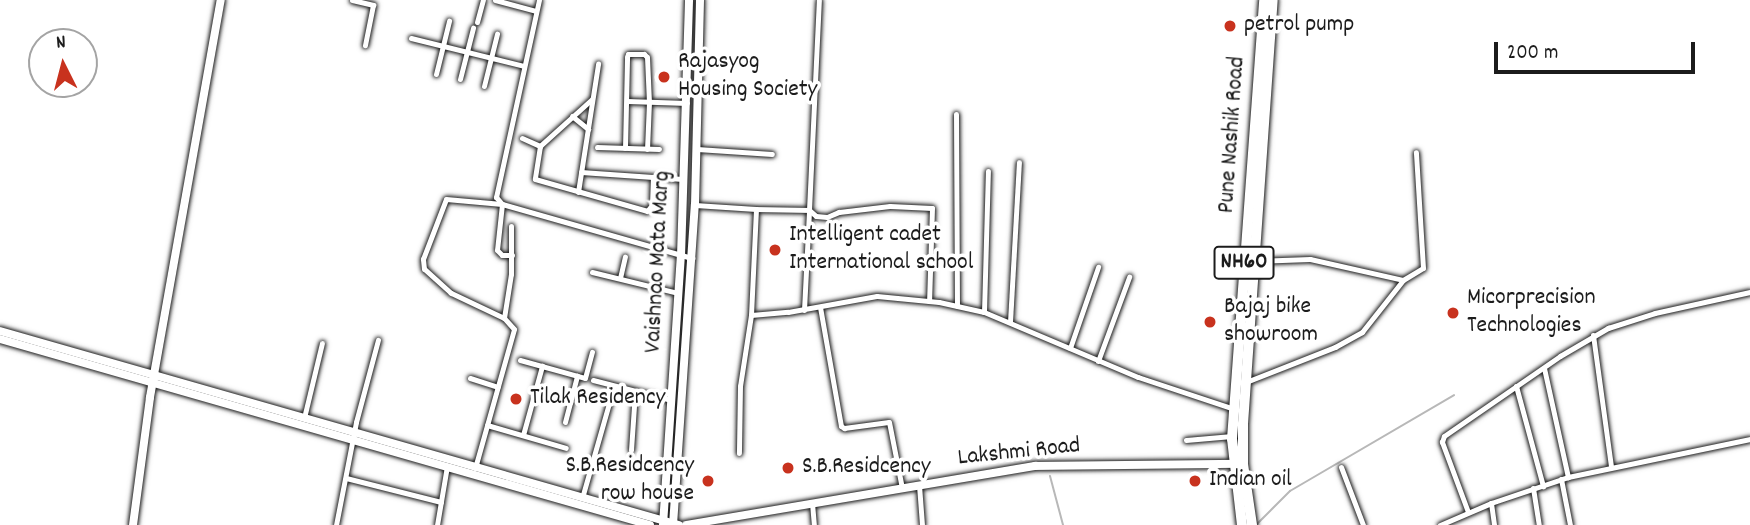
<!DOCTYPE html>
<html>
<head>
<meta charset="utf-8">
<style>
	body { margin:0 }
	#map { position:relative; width:1750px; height:525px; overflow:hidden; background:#fff; font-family:Dekko,sans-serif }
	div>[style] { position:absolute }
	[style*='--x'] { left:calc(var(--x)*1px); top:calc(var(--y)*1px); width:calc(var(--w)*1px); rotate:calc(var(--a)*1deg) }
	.stream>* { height:2px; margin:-1px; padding:0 1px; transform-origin:1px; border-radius:1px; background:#b8b8b8 }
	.roads { filter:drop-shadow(0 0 2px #1c1c1c) drop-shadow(0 0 2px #1c1c1c) }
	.street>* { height:5px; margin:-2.5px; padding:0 2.5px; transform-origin:2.5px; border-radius:2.5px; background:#fff }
	.secondary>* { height:8px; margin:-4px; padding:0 4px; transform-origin:4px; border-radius:4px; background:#fff }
	.highway>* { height:10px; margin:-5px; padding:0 5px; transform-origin:5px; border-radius:5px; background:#fff }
	.dots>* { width:19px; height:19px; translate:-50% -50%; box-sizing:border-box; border:4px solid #fff; border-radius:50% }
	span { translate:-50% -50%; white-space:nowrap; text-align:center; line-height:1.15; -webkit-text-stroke:7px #fff; paint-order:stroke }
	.shield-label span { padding:2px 5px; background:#fff; border:2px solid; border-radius:5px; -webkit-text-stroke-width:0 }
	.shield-label { font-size:23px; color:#1c1c1c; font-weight:700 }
	.poi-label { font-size:24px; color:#1c1c1c }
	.left { translate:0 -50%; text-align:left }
	.right { translate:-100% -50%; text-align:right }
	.street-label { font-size:24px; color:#1c1c1c }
	.north { position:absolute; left:28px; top:28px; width:70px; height:70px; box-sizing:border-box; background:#fff; border:2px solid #a4a4a4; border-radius:50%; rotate:354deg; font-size:19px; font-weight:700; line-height:28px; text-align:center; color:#1c1c1c }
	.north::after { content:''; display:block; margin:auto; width:24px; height:32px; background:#c8321e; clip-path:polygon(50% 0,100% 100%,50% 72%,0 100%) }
	.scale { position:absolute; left:1494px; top:42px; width:201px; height:32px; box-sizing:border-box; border:4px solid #1c1c1c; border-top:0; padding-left:9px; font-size:21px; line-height:24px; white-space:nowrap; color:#1c1c1c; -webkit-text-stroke:5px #fff; paint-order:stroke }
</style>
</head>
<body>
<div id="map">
	<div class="stream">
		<i style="--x:1050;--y:476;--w:51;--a:75.1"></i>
		<i style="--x:1257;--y:524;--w:47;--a:-45"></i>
		<i style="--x:1290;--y:491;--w:190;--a:-30.3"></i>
	</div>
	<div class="roads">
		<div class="street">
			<i style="--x:352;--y:0;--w:22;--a:13"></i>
			<i style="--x:373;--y:5;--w:41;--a:101.3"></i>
			<i style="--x:495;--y:0;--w:42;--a:15"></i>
			<i style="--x:539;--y:0;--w:202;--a:102.3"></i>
			<i style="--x:496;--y:197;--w:9;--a:49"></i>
			<i style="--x:502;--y:204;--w:198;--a:15.9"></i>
			<i style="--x:477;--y:22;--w:23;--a:-75"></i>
			<i style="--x:411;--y:38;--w:116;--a:13.9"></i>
			<i style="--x:436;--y:74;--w:55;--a:-76.2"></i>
			<i style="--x:460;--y:79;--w:53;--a:-75.7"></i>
			<i style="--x:484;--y:86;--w:54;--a:-76"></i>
			<i style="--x:592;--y:99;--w:70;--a:137.9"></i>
			<i style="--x:540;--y:146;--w:33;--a:99"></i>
			<i style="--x:535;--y:179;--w:116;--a:15.9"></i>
			<i style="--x:647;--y:211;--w:8;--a:-50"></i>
			<i style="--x:652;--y:205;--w:28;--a:-88"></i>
			<i style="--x:653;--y:177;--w:30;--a:4"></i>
			<i style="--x:627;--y:101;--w:60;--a:1.9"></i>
			<i style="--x:956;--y:114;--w:192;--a:89.7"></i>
			<i style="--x:572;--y:116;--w:21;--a:39"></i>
			<i style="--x:522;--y:138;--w:20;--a:24"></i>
			<i style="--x:597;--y:147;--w:62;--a:1.8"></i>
			<i style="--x:625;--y:148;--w:91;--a:-88.7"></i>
			<i style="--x:627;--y:57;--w:3;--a:-72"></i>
			<i style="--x:628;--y:54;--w:16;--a:0"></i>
			<i style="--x:644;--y:54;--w:4;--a:45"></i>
			<i style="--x:647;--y:57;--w:45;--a:87.5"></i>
			<i style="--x:649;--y:102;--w:47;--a:92.4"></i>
			<i style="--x:697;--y:149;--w:75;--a:3.8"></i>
			<i style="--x:581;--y:172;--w:72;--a:4"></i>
			<i style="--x:578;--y:192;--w:130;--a:-81.1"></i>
			<i style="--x:695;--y:205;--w:61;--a:3.8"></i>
			<i style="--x:756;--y:209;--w:106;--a:92.7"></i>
			<i style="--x:751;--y:315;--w:72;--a:98.8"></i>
			<i style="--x:740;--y:386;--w:67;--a:90.9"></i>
			<i style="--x:756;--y:209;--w:53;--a:1.1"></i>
			<i style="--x:809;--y:210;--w:210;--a:-87.3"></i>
			<i style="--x:809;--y:210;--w:9;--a:41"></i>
			<i style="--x:816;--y:216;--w:11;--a:5"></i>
			<i style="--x:827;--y:217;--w:13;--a:-23"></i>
			<i style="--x:839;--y:212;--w:51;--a:-6.7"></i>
			<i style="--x:890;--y:206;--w:42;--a:2.7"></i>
			<i style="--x:932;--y:208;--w:93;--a:91.8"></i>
			<i style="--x:1254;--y:261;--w:56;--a:-2"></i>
			<i style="--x:1310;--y:259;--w:95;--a:12.7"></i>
			<i style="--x:592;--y:272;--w:89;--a:13.7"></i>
			<i style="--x:620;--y:278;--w:22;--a:-77"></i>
			<i style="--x:820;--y:307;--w:121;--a:80"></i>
			<i style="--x:841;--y:426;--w:4;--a:34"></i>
			<i style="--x:844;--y:428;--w:45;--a:-7.6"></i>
			<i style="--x:889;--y:422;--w:67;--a:78.9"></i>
			<i style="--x:804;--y:310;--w:100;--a:-87.1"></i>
			<i style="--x:984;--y:312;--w:141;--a:-88.4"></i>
			<i style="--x:751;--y:315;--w:37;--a:-5"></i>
			<i style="--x:788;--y:312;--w:90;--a:-10.2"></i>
			<i style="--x:877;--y:296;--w:62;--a:5.5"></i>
			<i style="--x:939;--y:302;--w:46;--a:12.5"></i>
			<i style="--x:984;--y:312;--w:167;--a:22.9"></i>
			<i style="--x:1138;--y:377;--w:101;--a:18.4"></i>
			<i style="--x:504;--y:318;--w:59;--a:-154.7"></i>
			<i style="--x:451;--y:293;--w:36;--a:-138"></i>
			<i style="--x:424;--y:269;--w:10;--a:-96"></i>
			<i style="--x:423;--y:259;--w:64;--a:-69"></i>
			<i style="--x:446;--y:199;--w:56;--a:5.1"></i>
			<i style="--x:502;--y:204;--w:46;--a:96.2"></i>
			<i style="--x:497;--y:250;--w:7;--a:45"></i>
			<i style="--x:502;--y:255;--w:10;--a:0"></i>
			<i style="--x:1010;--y:322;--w:160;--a:-86.8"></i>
			<i style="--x:1593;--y:335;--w:133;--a:82.2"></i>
			<i style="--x:1070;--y:348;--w:86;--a:-70.9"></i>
			<i style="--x:520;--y:360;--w:67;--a:15.5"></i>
			<i style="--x:585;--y:378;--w:27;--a:-75"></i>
			<i style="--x:1098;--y:361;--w:90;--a:-69.7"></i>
			<i style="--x:1544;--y:368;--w:112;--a:77.6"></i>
			<i style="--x:470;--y:378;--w:29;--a:18"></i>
			<i style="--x:593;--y:380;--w:81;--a:14.4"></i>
			<i style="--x:1246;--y:382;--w:96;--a:-21.5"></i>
			<i style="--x:1335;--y:347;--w:31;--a:-29"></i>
			<i style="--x:1362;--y:332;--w:66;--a:-51.7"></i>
			<i style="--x:1403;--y:280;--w:23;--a:-31"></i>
			<i style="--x:1423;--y:268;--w:116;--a:-93.5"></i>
			<i style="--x:1516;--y:386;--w:104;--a:74.9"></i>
			<i style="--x:304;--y:418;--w:77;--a:-76.5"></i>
			<i style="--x:565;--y:422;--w:48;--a:-75.4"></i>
			<i style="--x:487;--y:425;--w:82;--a:16.2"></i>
			<i style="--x:523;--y:435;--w:72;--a:-74.6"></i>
			<i style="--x:1186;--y:440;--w:46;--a:-5"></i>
			<i style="--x:631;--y:450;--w:58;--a:-86.1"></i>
			<i style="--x:1341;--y:467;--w:62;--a:69.2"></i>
			<i style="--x:475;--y:468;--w:144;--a:-74.3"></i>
			<i style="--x:514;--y:329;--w:15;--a:-132"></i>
			<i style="--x:504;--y:318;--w:45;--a:-81"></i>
			<i style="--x:511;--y:274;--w:48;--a:-90"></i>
			<i style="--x:346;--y:478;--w:98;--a:14.2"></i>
			<i style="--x:1561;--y:479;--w:47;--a:78.9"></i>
			<i style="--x:919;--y:485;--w:40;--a:85.7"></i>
			<i style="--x:1533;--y:488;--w:37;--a:81"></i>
			<i style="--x:582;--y:498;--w:116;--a:-74.1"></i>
			<i style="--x:812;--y:503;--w:22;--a:85"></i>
			<i style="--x:1491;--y:503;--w:22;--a:82"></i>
			<i style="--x:1468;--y:512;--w:75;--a:-110.4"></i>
			<i style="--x:1442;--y:442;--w:6;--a:-72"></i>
			<i style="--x:1444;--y:436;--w:141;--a:-34.6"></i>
			<i style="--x:1560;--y:356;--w:56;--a:-30.3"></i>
			<i style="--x:1608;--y:328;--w:49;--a:-17.7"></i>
			<i style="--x:1655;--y:313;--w:97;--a:-12.5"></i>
			<i style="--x:336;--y:525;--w:105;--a:-79"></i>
			<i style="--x:356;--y:422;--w:85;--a:-75"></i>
			<i style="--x:437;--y:525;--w:60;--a:-80.4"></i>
			<i style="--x:1440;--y:525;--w:56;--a:-23.3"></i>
			<i style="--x:1491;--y:503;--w:81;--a:-18.7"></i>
			<i style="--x:1568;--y:477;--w:186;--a:-11.8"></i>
		</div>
		<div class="secondary">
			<i style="--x:0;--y:331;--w:706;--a:15.95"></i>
			<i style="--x:0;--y:339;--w:676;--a:15.97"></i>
			<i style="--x:133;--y:525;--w:129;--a:-82.4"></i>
			<i style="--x:150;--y:397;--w:403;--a:-79.9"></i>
			<i style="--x:663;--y:525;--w:270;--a:-86.2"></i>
			<i style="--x:681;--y:256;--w:256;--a:-88.2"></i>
			<i style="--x:673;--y:525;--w:321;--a:-86.1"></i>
			<i style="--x:695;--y:205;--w:205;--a:-88.6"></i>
			<i style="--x:686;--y:525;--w:354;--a:-9.6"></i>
			<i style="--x:1035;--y:466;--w:203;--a:-0.6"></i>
		</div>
		<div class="highway">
			<i style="--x:1242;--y:525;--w:87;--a:-96.6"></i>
			<i style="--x:1232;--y:439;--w:440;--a:-85.8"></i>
			<i style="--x:1252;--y:525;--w:62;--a:-98.4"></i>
			<i style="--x:1243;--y:464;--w:40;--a:-90"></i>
			<i style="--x:1243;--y:424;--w:425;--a:-86"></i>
		</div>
	</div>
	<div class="dots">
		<i style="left:1230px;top:26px;background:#c8321e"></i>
		<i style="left:664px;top:77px;background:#c8321e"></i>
		<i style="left:775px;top:250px;background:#c8321e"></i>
		<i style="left:1453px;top:313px;background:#c8321e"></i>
		<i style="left:1210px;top:322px;background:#c8321e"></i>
		<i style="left:516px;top:399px;background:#c8321e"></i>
		<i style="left:788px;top:468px;background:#c8321e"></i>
		<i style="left:708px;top:481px;background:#c8321e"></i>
		<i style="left:1195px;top:481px;background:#c8321e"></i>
	</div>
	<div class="shield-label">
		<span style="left:1244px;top:263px">NH60</span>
	</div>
	<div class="poi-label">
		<span class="left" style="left:1244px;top:26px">petrol pump</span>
		<span class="left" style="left:678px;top:77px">Rajasyog<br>Housing Society</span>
		<span class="left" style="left:789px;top:250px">Intelligent cadet<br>International school</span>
		<span class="left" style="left:1467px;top:313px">Micorprecision<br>Technologies</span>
		<span class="left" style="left:1224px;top:322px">Bajaj bike<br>showroom</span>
		<span class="left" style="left:530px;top:399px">Tilak Residency</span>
		<span class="right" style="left:694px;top:481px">S.B.Residcency<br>row house</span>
		<span class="left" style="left:802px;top:468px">S.B.Residcency</span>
		<span class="left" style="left:1209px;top:481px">Indian oil</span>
	</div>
	<div class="street-label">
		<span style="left:1233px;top:135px;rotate:-86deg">Pune Nashik Road</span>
		<span style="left:659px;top:262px;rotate:-87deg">Vaishnao Mata Marg</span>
		<span style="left:1019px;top:453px;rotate:-6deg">Lakshmi Road</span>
	</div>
	<div class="north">N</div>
	<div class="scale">200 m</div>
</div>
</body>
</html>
